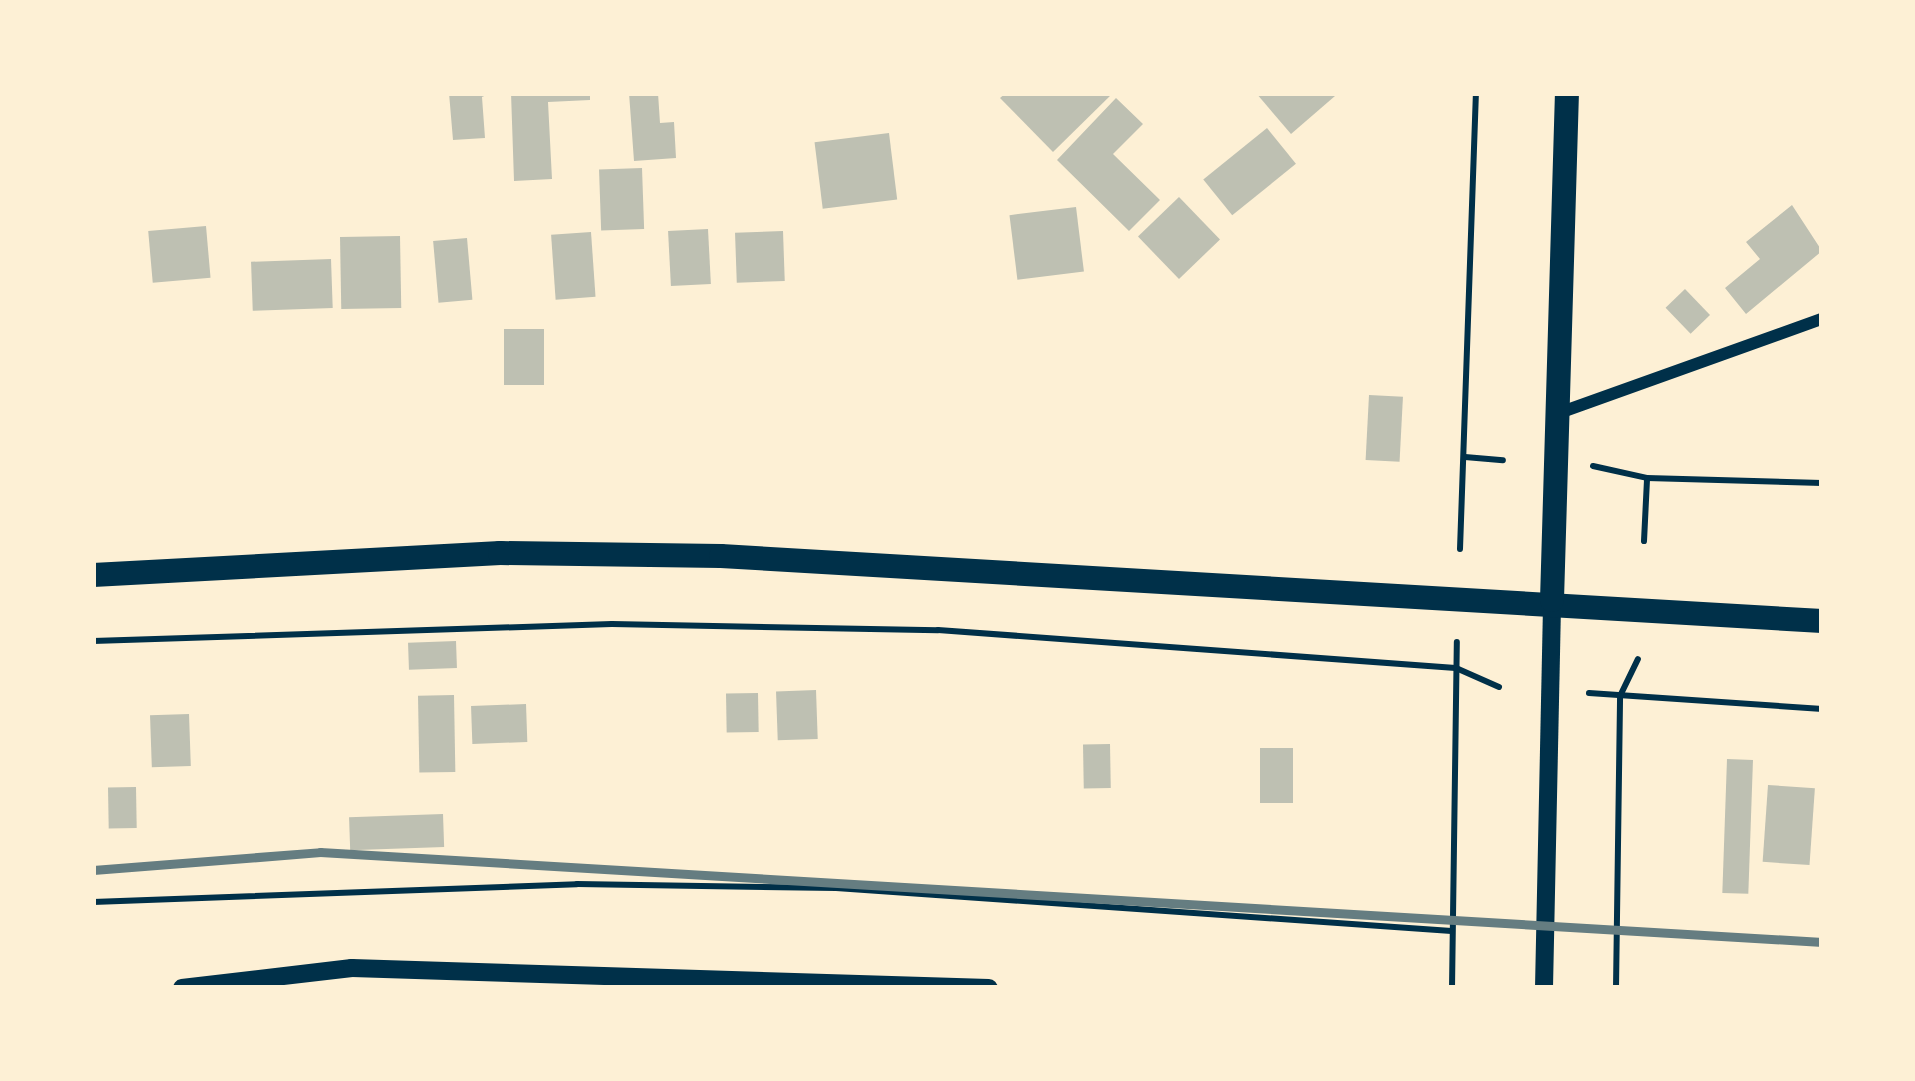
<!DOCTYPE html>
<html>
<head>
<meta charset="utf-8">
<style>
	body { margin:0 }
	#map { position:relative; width:1915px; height:1081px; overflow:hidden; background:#fdf0d5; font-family:"Exo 2",sans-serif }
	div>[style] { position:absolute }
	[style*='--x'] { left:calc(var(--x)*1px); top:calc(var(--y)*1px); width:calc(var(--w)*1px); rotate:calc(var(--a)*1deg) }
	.building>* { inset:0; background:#bec0b2; transform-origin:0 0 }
	.path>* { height:6px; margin:-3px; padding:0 3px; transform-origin:3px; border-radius:3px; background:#003049 }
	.minor>* { height:12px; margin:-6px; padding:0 6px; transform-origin:6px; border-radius:6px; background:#003049 }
	.tertiary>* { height:18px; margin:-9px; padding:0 9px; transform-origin:9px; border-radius:9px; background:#003049 }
	.primary>* { height:24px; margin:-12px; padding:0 12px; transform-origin:12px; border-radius:12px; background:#003049 }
	.rail>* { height:9px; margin:-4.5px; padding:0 4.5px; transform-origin:4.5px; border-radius:4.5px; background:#657d81 }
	span { translate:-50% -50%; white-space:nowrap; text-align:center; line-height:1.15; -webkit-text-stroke:9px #fdf0d5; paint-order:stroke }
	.frame { position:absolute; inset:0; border:96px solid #fdf0d5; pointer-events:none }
</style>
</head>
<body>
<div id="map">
	<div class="building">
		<i style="clip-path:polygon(449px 93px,491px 93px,482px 97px,485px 138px,453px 140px)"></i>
		<i style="clip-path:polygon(511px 93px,590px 93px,590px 100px,548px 102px,552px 179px,514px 181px)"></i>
		<i style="clip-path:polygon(629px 93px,658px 93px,660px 123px,674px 122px,676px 158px,634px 161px)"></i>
		<i style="clip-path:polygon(1006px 93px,1113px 93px,1053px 152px,1000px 98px)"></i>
		<i style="clip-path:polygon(1256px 93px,1332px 93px,1335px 96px,1291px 134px)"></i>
		<i style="clip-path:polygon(1116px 98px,1143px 124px,1113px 154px,1160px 200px,1129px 231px,1057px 160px)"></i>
		<i style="left:1267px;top:128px;width:46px;height:82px;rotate:51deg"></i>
		<i style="left:889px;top:133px;width:67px;height:75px;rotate:83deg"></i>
		<i style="left:642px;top:168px;width:61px;height:43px;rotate:88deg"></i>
		<i style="left:1179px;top:197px;width:59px;height:57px;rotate:46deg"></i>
		<i style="clip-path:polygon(1792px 205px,1822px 251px,1746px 314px,1725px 288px,1760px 259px,1746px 242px)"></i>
		<i style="left:1076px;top:207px;width:65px;height:67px;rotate:83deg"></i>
		<i style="left:206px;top:226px;width:52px;height:58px;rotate:85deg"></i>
		<i style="left:708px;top:229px;width:55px;height:40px;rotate:87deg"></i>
		<i style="left:783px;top:231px;width:50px;height:48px;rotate:88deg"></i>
		<i style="left:591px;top:232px;width:65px;height:40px;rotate:86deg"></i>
		<i style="left:400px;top:236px;width:72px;height:60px;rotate:89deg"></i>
		<i style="left:467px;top:238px;width:62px;height:34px;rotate:85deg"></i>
		<i style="left:331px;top:259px;width:49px;height:80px;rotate:88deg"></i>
		<i style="left:1685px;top:289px;width:36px;height:27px;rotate:46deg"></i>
		<i style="left:504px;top:329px;width:40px;height:56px"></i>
		<i style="left:1369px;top:395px;width:34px;height:65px;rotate:3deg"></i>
		<i style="left:456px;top:641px;width:27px;height:48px;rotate:88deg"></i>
		<i style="left:816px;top:690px;width:49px;height:40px;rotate:88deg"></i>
		<i style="left:758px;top:693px;width:39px;height:32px;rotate:89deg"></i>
		<i style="left:454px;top:695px;width:77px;height:36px;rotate:89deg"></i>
		<i style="left:526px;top:704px;width:38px;height:55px;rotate:88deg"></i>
		<i style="left:189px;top:714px;width:52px;height:39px;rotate:88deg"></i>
		<i style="left:1110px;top:744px;width:44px;height:27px;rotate:89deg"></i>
		<i style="left:1260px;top:748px;width:33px;height:55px"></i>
		<i style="left:1727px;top:759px;width:26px;height:134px;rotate:2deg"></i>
		<i style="left:1768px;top:785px;width:47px;height:77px;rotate:4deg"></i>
		<i style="left:136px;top:787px;width:41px;height:28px;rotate:89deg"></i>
		<i style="left:443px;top:814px;width:33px;height:94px;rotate:88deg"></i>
	</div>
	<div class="path">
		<i style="--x:1465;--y:457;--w:38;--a:5"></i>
		<i style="--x:1593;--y:466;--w:55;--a:12.5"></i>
		<i style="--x:1647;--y:478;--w:175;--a:1.6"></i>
		<i style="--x:1644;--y:541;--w:62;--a:-87.2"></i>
		<i style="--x:1460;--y:549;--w:456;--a:-88"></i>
		<i style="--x:93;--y:641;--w:519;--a:-1.88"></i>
		<i style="--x:612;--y:624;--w:326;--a:1.1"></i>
		<i style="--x:938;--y:630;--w:519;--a:4.2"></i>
		<i style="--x:1456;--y:668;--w:47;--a:23.8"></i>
		<i style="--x:1589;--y:693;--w:234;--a:3.9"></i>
		<i style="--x:93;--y:902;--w:484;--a:-2.1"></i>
		<i style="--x:577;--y:884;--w:259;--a:0.9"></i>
		<i style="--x:836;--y:888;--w:617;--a:3.99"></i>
		<i style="--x:1452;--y:988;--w:346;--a:-89.2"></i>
		<i style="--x:1616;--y:988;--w:292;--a:-89.2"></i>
		<i style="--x:1620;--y:696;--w:41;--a:-64.1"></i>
	</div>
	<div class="minor">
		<i style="--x:1559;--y:413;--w:279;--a:-19.7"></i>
	</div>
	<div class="tertiary">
		<i style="--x:182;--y:988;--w:171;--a:-6.7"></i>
		<i style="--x:352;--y:968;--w:637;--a:1.8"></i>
		<i style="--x:1544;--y:988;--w:388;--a:-88.8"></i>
	</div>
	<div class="primary">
		<i style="--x:93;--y:575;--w:408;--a:-3.1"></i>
		<i style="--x:500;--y:553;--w:221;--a:0.8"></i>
		<i style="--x:721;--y:556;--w:1103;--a:3.38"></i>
		<i style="--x:1552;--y:600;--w:507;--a:-88.31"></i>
	</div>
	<div class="rail">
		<i style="--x:93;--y:870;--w:228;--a:-4.5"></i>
		<i style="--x:320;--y:852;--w:1505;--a:3.43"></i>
	</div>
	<div class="frame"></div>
</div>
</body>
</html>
